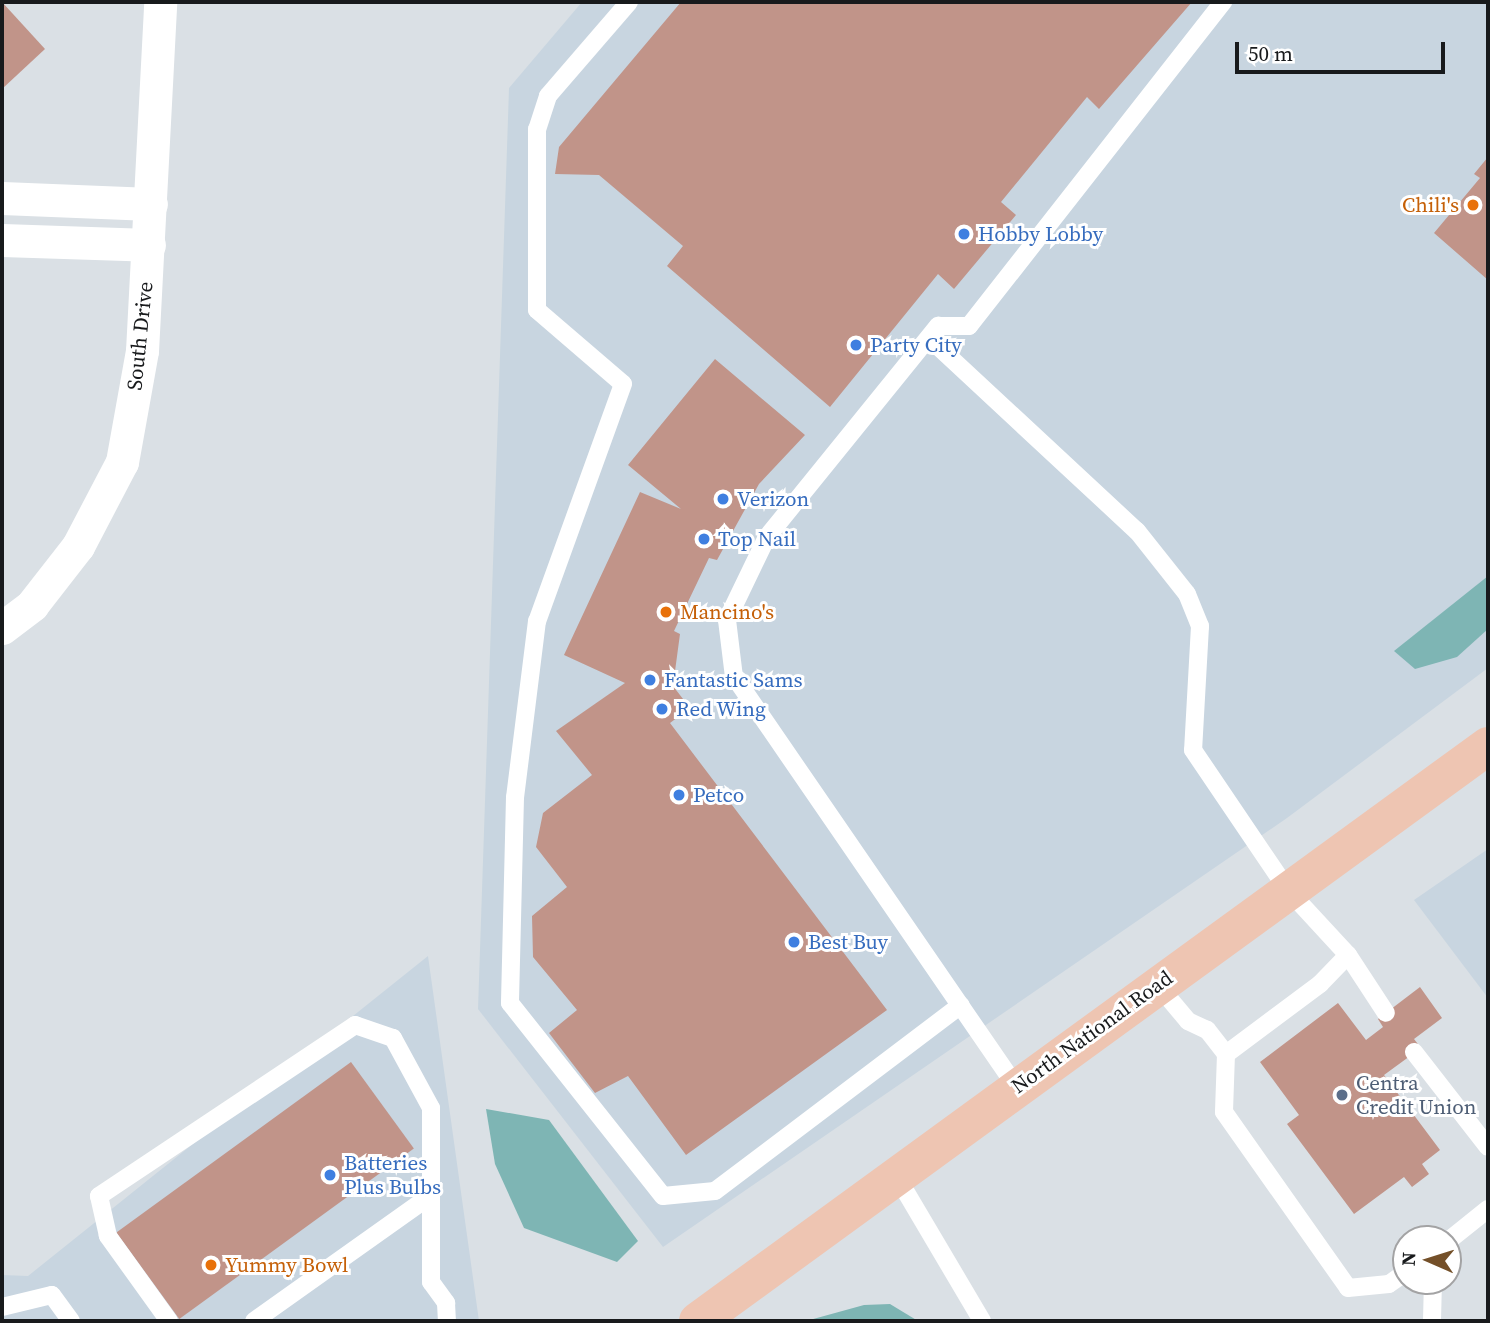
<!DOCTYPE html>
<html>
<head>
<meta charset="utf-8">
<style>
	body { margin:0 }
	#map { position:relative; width:1490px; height:1323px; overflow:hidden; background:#dae0e5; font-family:"Source Serif 4",serif }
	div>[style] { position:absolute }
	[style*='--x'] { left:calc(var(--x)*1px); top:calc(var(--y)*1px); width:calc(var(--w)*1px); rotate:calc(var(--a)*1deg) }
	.built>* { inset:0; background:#c8d5e0 }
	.water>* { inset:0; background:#7eb5b4 }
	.building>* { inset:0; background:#c19489; transform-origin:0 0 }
	.lane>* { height:18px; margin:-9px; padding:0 9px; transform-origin:9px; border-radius:9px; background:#fff }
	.street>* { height:33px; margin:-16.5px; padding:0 16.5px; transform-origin:16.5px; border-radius:16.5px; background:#fff }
	.primary>* { height:38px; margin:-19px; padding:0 19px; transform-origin:19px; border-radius:19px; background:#eec5b2 }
	.dots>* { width:19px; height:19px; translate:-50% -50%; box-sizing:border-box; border:4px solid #fff; border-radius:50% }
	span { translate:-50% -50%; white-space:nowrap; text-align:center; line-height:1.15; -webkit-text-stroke:6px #fff; paint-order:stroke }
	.food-label { font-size:21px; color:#c56008 }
	.right { translate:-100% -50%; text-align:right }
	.left { translate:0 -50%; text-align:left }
	.shop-label { font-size:21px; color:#366cbe }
	.street-label { font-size:21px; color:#181a1c }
	.service-label { font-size:21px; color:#4e5e75 }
	.frame { position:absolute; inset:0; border:4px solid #181a1c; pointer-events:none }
	.north { position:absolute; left:1392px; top:1225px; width:70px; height:70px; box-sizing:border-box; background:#fff; border:2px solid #a3a3a4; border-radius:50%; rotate:273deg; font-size:19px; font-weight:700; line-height:28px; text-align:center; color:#181a1c }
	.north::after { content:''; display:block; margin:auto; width:24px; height:32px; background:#745029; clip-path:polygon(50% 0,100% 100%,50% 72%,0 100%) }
	.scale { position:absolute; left:1235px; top:42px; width:210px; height:32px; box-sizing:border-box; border:4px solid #181a1c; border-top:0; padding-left:9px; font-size:21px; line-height:24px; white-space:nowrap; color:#181a1c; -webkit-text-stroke:5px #fff; paint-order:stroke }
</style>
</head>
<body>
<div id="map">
	<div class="built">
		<i style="clip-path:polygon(582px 2px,1488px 2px,1488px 668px,1287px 818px,663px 1247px,478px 1009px,509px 88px)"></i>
		<i style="clip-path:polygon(1488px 849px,1488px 998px,1414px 900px)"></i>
		<i style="clip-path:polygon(428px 956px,479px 1321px,2px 1321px,2px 1275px,28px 1276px)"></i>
	</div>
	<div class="water">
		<i style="clip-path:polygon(1488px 576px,1488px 629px,1457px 657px,1415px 669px,1394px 651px)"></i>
		<i style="clip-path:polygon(486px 1109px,549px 1120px,638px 1241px,617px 1262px,524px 1228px,495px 1164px)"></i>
		<i style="clip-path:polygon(890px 1304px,918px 1321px,806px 1321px,864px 1305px)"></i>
	</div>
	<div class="building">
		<i style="clip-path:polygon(2px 2px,45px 49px,2px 89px)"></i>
		<i style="clip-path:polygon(681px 2px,1192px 2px,1099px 109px,1087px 97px,1001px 202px,1016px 215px,954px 289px,938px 274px,830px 407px,667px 266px,683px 246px,599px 175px,555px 174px,559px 147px)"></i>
		<i style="clip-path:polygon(1488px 157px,1488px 280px,1434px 233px,1480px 178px,1474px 174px)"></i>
		<i style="clip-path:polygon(715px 359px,805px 435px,759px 484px,717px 560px,709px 558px,674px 631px,680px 634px,673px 686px,690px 708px,670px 723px,887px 1010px,686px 1155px,628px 1076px,595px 1093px,549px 1033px,577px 1010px,533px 957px,532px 916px,567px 887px,536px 847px,543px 813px,592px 775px,556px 731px,625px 683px,564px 655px,640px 492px,681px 509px,628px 465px)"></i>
		<i style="clip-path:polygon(1420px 987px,1442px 1018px,1414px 1039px,1421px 1048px,1384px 1075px,1440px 1150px,1422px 1164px,1429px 1174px,1412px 1187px,1404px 1177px,1354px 1214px,1287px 1124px,1299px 1115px,1260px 1062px,1338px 1003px,1366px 1040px,1383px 1027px,1378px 1019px)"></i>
		<i style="left:351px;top:1062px;width:107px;height:290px;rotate:54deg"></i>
	</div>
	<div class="lane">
		<i style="--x:629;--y:2;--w:124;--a:130.8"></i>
		<i style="--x:548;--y:96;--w:35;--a:108"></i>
		<i style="--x:537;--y:129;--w:181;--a:90"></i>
		<i style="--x:537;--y:310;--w:113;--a:40.7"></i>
		<i style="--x:623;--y:384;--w:252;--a:109.9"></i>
		<i style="--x:537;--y:621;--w:177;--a:97.1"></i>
		<i style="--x:515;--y:797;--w:206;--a:91.4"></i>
		<i style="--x:510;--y:1003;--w:246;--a:51.6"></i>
		<i style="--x:663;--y:1196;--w:52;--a:-5.5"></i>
		<i style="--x:715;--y:1191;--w:308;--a:-37.1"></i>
		<i style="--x:929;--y:338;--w:284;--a:42.9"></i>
		<i style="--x:1137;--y:531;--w:80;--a:51.6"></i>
		<i style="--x:1187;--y:594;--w:35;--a:68"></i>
		<i style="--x:1200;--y:626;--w:124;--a:93.2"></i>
		<i style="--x:1193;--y:750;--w:168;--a:55.9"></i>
		<i style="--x:1287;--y:889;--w:90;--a:47.3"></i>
		<i style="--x:1348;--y:955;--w:40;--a:134"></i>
		<i style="--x:1320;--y:984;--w:117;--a:143.3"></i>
		<i style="--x:1226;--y:1054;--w:31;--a:-128"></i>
		<i style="--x:1207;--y:1030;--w:21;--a:-155"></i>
		<i style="--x:1188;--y:1021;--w:48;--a:-130"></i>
		<i style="--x:1348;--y:955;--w:69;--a:56.8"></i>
		<i style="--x:1414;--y:1052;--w:120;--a:52.1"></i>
		<i style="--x:1226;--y:1054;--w:58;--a:92"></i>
		<i style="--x:1224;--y:1112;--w:215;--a:54.8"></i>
		<i style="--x:1348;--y:1288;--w:41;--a:-5.6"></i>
		<i style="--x:1389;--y:1284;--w:21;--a:-35"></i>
		<i style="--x:1017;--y:1088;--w:499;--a:-124.5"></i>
		<i style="--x:734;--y:677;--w:57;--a:-97"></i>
		<i style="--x:727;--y:620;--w:92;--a:-64.3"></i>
		<i style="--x:767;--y:537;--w:272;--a:-51"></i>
		<i style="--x:938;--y:326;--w:31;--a:0"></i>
		<i style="--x:969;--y:326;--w:412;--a:-51.9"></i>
		<i style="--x:897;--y:1177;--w:167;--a:59.4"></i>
		<i style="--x:1448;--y:1241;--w:51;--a:-38.7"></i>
		<i style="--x:2;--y:1307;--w:51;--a:-13.5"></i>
		<i style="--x:52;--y:1295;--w:32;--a:54"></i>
		<i style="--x:169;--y:1321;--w:105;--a:-125.7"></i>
		<i style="--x:108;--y:1236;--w:41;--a:-102.7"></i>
		<i style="--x:99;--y:1196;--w:308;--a:-33.7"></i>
		<i style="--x:355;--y:1025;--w:40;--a:18.9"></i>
		<i style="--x:393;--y:1038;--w:80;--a:61.5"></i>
		<i style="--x:431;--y:1108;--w:174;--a:90"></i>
		<i style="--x:431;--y:1282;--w:26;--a:54"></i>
		<i style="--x:446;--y:1303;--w:18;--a:87"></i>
		<i style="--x:254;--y:1321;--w:217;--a:-35.4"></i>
		<i style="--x:1432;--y:1321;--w:40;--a:-88.6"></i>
	</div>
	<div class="street">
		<i style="--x:2;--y:198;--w:149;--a:2.3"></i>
		<i style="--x:2;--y:240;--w:147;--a:1.9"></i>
		<i style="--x:2;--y:628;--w:38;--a:-37"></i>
		<i style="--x:32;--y:605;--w:75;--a:-52.1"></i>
		<i style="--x:78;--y:546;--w:95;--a:-62.4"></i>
		<i style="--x:122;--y:462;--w:113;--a:-79.8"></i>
		<i style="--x:142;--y:351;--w:349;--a:-87"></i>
	</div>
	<div class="primary">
		<i style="--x:698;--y:1321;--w:977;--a:-36.05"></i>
	</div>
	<div class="dots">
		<i style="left:1473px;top:205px;background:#e8710a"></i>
		<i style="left:964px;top:234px;background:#3f7fe0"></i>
		<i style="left:856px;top:345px;background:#3f7fe0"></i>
		<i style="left:723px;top:499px;background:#3f7fe0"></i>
		<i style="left:704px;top:539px;background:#3f7fe0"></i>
		<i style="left:666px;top:612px;background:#e8710a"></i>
		<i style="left:650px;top:680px;background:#3f7fe0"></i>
		<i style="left:662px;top:709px;background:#3f7fe0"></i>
		<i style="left:679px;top:795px;background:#3f7fe0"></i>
		<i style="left:794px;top:942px;background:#3f7fe0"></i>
		<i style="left:1342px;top:1095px;background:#5c6f8a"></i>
		<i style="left:330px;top:1175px;background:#3f7fe0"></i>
		<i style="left:211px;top:1265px;background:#e8710a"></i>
	</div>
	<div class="food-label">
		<span class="right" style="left:1459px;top:205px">Chili's</span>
		<span class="left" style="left:680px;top:612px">Mancino's</span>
		<span class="left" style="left:225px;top:1265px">Yummy Bowl</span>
	</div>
	<div class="shop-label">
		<span class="left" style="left:978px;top:234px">Hobby Lobby</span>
		<span class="left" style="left:870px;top:345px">Party City</span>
		<span class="left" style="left:737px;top:499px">Verizon</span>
		<span class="left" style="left:718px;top:539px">Top Nail</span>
		<span class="left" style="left:664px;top:680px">Fantastic Sams</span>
		<span class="left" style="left:676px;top:709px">Red Wing</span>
		<span class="left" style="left:693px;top:795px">Petco</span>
		<span class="left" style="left:808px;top:942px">Best Buy</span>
		<span class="left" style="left:344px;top:1175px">Batteries<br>Plus Bulbs</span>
	</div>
	<div class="street-label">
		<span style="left:140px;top:336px;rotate:-84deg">South Drive</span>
		<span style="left:1092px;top:1032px;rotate:-36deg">North National Road</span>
	</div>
	<div class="service-label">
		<span class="left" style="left:1356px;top:1095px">Centra<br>Credit Union</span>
	</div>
	<div class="frame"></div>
	<div class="north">N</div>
	<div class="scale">50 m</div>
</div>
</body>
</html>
